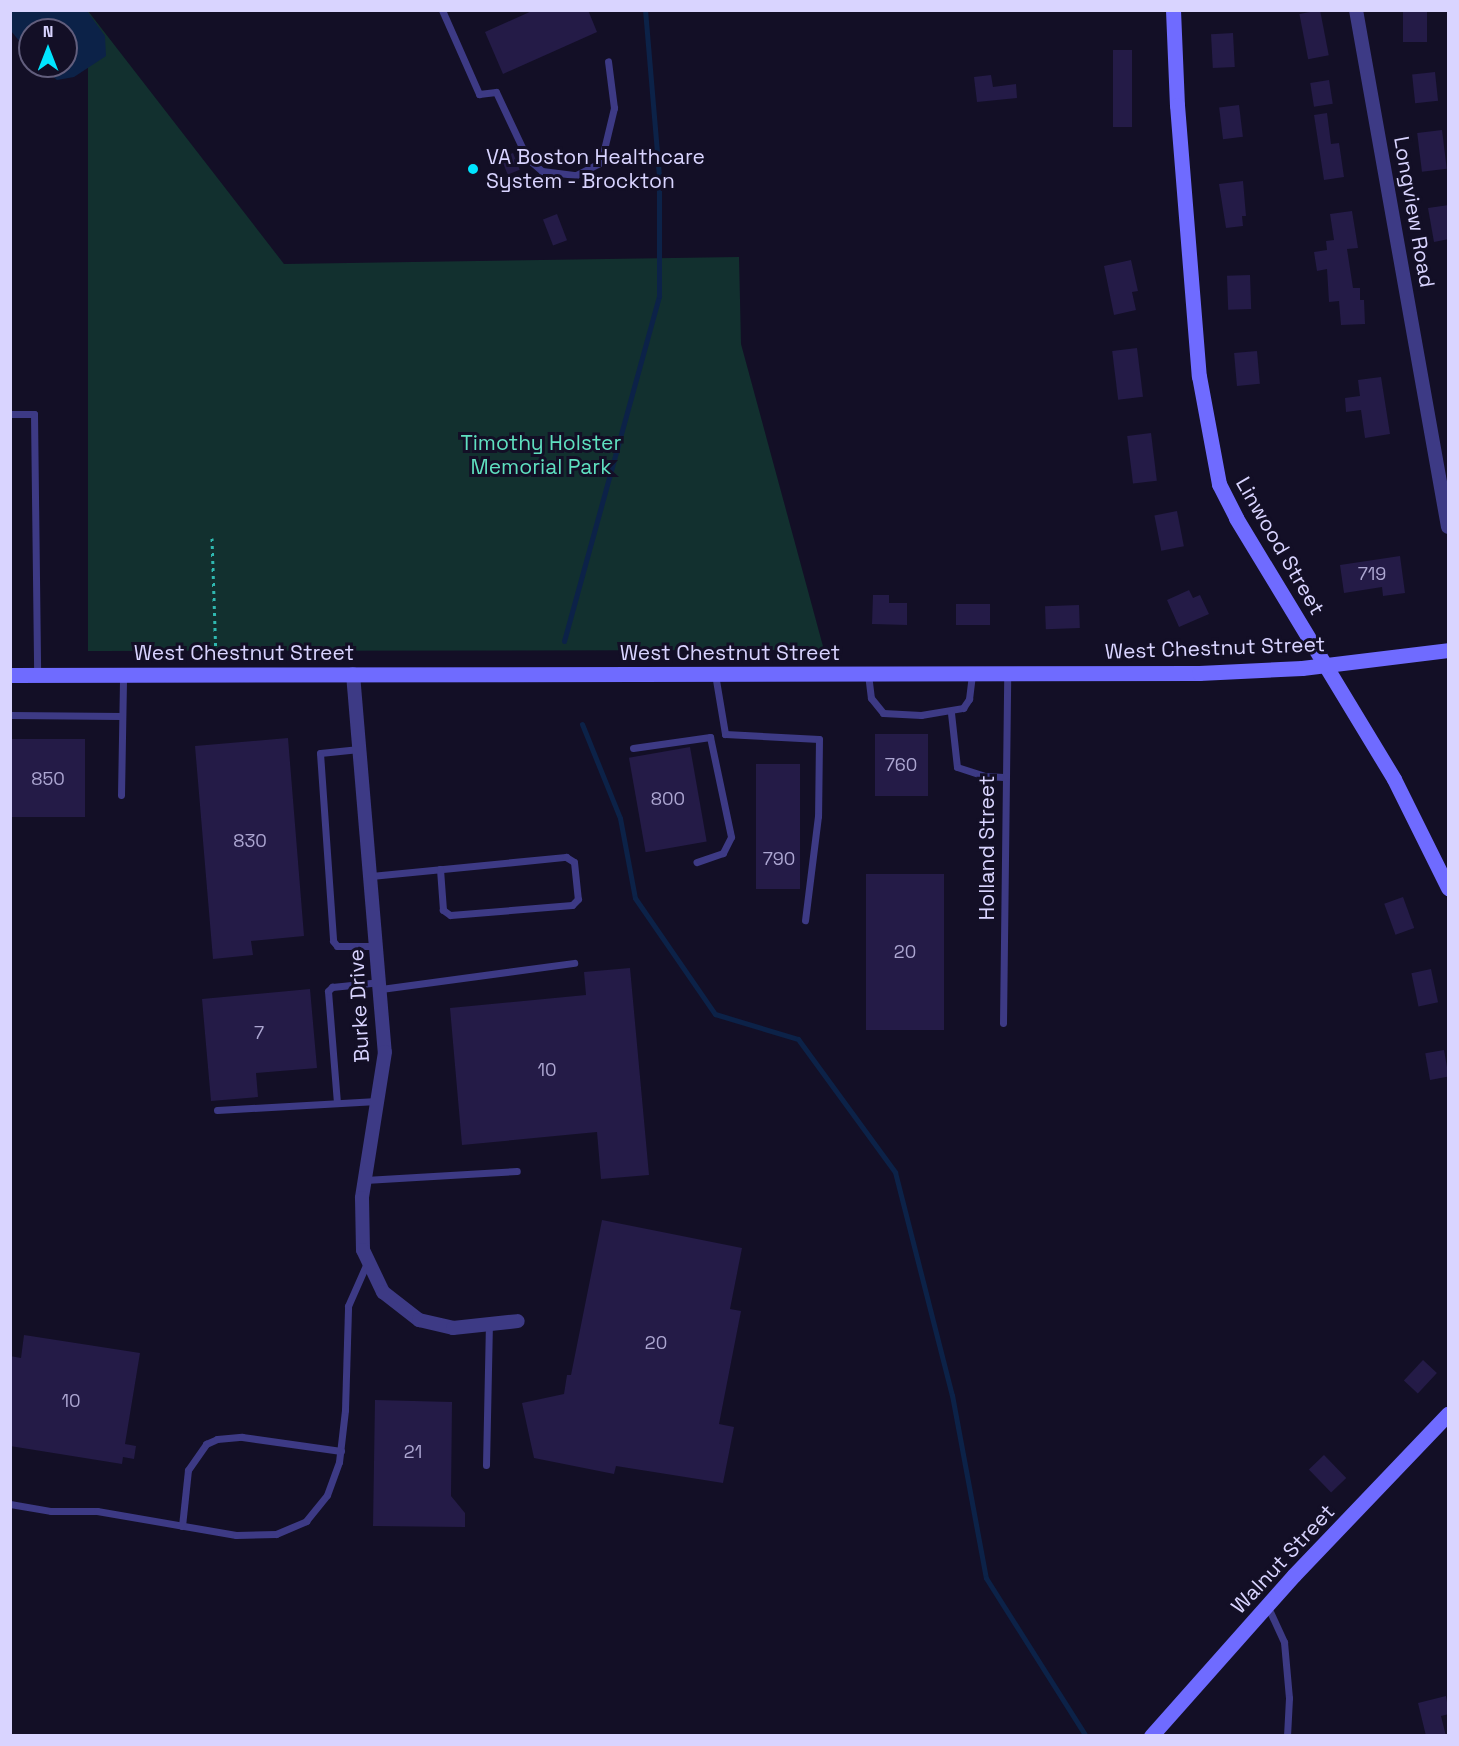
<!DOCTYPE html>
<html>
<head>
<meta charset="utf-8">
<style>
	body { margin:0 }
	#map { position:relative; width:1459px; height:1746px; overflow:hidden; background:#130f26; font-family:"Space Grotesk",sans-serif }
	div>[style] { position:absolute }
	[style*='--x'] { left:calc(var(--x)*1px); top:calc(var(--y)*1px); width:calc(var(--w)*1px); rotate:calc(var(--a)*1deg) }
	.green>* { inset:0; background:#12302f }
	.water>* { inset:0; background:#0c2248 }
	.stream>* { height:5px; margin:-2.5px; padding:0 2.5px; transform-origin:2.5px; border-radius:2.5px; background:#0c2248 }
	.building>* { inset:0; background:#241b47; transform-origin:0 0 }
	.path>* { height:3px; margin-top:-1.5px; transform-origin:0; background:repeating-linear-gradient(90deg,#2fb8b0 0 3px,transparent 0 7.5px) }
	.lane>* { height:7px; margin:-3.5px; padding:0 3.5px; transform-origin:3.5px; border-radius:3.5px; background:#3d3a85 }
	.street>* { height:14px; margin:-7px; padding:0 7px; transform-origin:7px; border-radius:7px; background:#3d3a85 }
	.secondary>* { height:15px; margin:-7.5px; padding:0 7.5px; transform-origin:7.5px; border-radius:7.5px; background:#6f6bff }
	.dots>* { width:16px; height:16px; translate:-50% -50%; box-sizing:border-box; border:3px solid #130f26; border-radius:50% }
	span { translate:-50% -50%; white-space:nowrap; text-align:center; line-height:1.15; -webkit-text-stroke:6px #130f26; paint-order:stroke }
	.number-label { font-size:18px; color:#aca6d1 }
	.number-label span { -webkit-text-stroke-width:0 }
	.poi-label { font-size:21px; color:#d9d4ff }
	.left { translate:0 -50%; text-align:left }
	.street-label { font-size:21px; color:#d9d4ff }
	.park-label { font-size:21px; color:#5fe0c0 }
	.frame { position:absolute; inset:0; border:12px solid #d9d4ff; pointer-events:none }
	.north { position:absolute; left:18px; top:18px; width:60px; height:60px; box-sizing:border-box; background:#130f26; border:2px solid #625e7d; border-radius:50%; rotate:0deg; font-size:16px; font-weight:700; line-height:24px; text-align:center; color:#d9d4ff }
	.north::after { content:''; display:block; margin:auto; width:21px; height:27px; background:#00e5ff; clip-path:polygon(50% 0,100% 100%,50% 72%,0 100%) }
</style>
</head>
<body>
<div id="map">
	<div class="green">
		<i style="clip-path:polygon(88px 11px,284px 264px,739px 257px,741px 344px,824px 650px,88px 651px)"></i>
	</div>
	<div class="water">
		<i style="clip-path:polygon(10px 11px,87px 11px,105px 36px,106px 56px,74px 77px,57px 80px,41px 66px,66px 66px,66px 30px,30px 30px,30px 54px,11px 31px)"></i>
	</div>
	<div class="stream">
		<i style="--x:564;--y:641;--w:358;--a:-74.6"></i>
		<i style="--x:659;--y:296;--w:120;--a:-90"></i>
		<i style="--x:659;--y:176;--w:167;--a:-94.8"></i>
		<i style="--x:582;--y:724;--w:101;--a:68"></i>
		<i style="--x:620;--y:818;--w:81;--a:79.4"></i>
		<i style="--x:635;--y:898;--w:141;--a:55.4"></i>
		<i style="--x:715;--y:1014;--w:87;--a:16.8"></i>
		<i style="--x:798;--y:1039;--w:165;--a:53.9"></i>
		<i style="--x:895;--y:1172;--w:230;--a:75.7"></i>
		<i style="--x:952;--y:1395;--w:186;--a:79.5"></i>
		<i style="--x:986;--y:1578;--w:187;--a:57.7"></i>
	</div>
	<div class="building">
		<i style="clip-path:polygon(534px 10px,588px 10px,597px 32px,503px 74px,485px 32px)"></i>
		<i style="left:1320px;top:10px;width:46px;height:21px;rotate:79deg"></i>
		<i style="left:1403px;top:10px;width:24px;height:32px"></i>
		<i style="left:1233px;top:33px;width:34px;height:22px;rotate:87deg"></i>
		<i style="left:1113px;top:50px;width:19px;height:77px"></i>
		<i style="left:1435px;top:72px;width:29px;height:23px;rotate:84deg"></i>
		<i style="clip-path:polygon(991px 75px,993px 87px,1016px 84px,1017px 98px,977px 102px,974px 77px)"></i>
		<i style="left:1329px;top:80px;width:24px;height:19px;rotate:81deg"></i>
		<i style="left:1239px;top:105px;width:32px;height:20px;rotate:83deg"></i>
		<i style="clip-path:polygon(1327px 113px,1331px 144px,1339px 143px,1344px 177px,1324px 180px,1314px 115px)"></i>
		<i style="left:1442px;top:130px;width:39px;height:25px;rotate:83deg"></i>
		<i style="left:513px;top:153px;width:18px;height:13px;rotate:68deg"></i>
		<i style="clip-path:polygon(1243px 181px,1246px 216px,1242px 216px,1243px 226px,1226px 228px,1219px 184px)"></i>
		<i style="clip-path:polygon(1449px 205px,1449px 239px,1434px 242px,1428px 208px)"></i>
		<i style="clip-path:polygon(1352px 211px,1358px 248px,1347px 249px,1353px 288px,1360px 288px,1360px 300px,1364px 300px,1365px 324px,1341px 325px,1339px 301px,1329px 302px,1327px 269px,1317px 271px,1314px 252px,1327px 250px,1326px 241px,1334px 240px,1330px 214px)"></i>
		<i style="left:557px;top:214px;width:28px;height:15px;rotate:69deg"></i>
		<i style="clip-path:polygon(1131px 260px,1138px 291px,1132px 292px,1136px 310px,1114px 315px,1104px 266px)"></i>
		<i style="left:1250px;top:275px;width:34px;height:23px;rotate:88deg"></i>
		<i style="left:1137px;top:348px;width:49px;height:25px;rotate:83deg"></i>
		<i style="left:1257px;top:351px;width:33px;height:23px;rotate:85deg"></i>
		<i style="clip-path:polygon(1381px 377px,1390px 434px,1365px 438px,1361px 410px,1346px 412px,1345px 398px,1360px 396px,1358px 380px)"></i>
		<i style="left:1151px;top:433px;width:48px;height:24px;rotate:83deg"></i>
		<i style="left:1177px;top:511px;width:36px;height:23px;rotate:79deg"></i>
		<i style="clip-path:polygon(1400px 556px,1405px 593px,1383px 596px,1382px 587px,1344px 593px,1340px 565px)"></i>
		<i style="clip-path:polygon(1189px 590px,1193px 598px,1200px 595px,1209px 614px,1179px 627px,1167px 600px)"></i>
		<i style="clip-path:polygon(873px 595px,889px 595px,889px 603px,907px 603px,907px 625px,872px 624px)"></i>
		<i style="left:956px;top:604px;width:34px;height:21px"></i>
		<i style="left:1079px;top:605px;width:23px;height:34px;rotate:88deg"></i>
		<i style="left:875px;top:734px;width:53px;height:62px"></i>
		<i style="clip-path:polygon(288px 738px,304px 936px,251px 941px,253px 955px,213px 959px,195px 746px)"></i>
		<i style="left:85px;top:739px;width:78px;height:75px;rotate:90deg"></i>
		<i style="left:690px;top:747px;width:96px;height:62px;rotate:80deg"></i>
		<i style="left:756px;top:764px;width:44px;height:125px"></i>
		<i style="left:866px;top:874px;width:78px;height:156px"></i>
		<i style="left:1403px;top:897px;width:33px;height:20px;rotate:70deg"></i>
		<i style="clip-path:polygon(630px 968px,649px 1175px,601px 1179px,597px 1132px,462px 1145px,450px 1008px,586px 995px,584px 972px)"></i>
		<i style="left:1431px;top:969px;width:34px;height:20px;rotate:78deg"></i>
		<i style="clip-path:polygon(310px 989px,317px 1068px,256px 1073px,258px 1097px,211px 1101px,202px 999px)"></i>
		<i style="left:1444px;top:1050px;width:27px;height:19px;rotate:80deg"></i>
		<i style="clip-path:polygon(602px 1220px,742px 1248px,730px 1309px,741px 1311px,719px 1424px,734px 1427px,723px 1483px,616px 1466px,614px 1474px,534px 1458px,522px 1403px,564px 1394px,567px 1375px,571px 1375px)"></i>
		<i style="clip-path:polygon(24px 1335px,140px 1353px,125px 1444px,136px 1446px,134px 1459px,123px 1457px,122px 1464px,10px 1446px,10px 1356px,21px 1358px)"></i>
		<i style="left:1423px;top:1360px;width:19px;height:28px;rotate:43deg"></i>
		<i style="clip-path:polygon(375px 1400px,452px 1402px,451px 1496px,465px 1513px,465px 1527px,373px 1526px)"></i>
		<i style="left:1324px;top:1455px;width:32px;height:21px;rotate:46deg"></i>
		<i style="clip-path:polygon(1446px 1696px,1449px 1714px,1441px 1716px,1446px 1736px,1426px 1736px,1418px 1703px)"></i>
	</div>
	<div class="path">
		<i style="--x:212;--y:538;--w:122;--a:88.1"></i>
	</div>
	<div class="lane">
		<i style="--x:442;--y:10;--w:92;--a:66.2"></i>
		<i style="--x:479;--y:94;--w:17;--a:-7"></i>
		<i style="--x:496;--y:92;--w:73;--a:64.8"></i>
		<i style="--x:527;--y:158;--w:20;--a:41"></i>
		<i style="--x:542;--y:171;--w:34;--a:7"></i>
		<i style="--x:576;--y:175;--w:28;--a:-27"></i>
		<i style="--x:601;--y:162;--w:56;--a:-76.5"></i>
		<i style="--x:614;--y:108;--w:47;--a:-97.3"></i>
		<i style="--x:10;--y:414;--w:24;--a:0"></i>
		<i style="--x:34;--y:414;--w:261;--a:89.3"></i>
		<i style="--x:715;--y:674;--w:61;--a:80.5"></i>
		<i style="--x:725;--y:734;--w:94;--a:3"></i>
		<i style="--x:819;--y:739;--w:77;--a:90.7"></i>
		<i style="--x:818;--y:816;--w:105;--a:97.1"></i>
		<i style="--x:868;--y:674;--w:24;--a:83"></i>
		<i style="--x:871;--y:698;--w:19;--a:51"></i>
		<i style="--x:883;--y:713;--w:38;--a:3"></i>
		<i style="--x:921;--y:715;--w:43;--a:-9.5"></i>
		<i style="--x:963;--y:708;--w:11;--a:-56"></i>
		<i style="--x:969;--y:699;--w:26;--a:-83"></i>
		<i style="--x:951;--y:713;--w:54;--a:83.7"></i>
		<i style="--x:957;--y:767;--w:28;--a:18"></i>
		<i style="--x:984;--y:776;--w:20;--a:3"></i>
		<i style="--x:10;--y:715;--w:112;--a:0.5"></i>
		<i style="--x:633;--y:748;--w:78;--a:-8.1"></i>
		<i style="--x:710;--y:737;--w:102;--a:78.1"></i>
		<i style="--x:731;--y:837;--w:18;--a:117"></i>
		<i style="--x:723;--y:853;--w:28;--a:161"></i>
		<i style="--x:359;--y:749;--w:39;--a:174"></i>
		<i style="--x:320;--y:753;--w:188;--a:86"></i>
		<i style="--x:333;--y:941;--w:6;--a:51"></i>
		<i style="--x:337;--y:946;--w:40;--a:0"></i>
		<i style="--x:121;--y:795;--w:120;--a:-89"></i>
		<i style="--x:371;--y:876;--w:196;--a:-5.6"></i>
		<i style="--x:566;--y:857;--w:9;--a:32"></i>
		<i style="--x:574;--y:862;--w:37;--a:84"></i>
		<i style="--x:578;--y:899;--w:8;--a:135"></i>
		<i style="--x:572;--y:905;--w:122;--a:175.3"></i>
		<i style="--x:450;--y:915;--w:9;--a:-144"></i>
		<i style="--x:443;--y:910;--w:41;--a:-94.2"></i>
		<i style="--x:381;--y:989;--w:195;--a:-7.7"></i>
		<i style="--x:1003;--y:1023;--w:350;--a:-89.3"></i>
		<i style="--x:337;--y:1103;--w:112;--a:-94.6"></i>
		<i style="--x:328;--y:991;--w:6;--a:-45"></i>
		<i style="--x:332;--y:987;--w:49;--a:-5.8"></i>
		<i style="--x:217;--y:1110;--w:160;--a:-3.2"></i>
		<i style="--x:365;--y:1180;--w:152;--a:-3.4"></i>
		<i style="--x:486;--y:1465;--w:140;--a:-88.8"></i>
		<i style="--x:10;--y:1504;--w:42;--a:9.7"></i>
		<i style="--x:51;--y:1511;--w:46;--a:0"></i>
		<i style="--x:97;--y:1511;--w:141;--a:9.8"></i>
		<i style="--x:236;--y:1535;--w:40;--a:-1.4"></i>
		<i style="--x:276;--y:1534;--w:33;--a:-23"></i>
		<i style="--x:306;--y:1521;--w:33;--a:-51"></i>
		<i style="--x:327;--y:1495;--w:35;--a:-70"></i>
		<i style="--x:339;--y:1462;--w:52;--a:-83.4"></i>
		<i style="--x:345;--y:1410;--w:104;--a:-88.3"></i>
		<i style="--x:348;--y:1306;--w:47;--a:-66.2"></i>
		<i style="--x:182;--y:1526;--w:56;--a:-83.9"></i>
		<i style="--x:188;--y:1470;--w:32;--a:-55"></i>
		<i style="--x:206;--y:1444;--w:12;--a:-24"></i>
		<i style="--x:217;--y:1439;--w:25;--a:-5"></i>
		<i style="--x:242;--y:1437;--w:100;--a:8"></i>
		<i style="--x:1267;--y:1605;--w:41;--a:65.3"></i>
		<i style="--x:1284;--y:1642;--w:56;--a:84.9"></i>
		<i style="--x:1289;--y:1698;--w:38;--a:93"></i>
	</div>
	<div class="street">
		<i style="--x:1356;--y:10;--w:525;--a:79.91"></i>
		<i style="--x:353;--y:674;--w:379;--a:85.2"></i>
		<i style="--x:385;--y:1052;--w:148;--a:99"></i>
		<i style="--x:362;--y:1198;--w:52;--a:88.9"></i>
		<i style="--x:363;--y:1250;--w:47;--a:64.5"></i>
		<i style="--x:383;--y:1292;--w:46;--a:37.9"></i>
		<i style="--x:419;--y:1320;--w:35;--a:13"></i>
		<i style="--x:453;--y:1328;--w:65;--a:-6.1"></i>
	</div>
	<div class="secondary">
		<i style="--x:1173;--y:10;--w:95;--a:87.6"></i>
		<i style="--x:1177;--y:105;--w:272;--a:85.4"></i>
		<i style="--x:1199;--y:376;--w:110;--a:79.5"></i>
		<i style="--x:1219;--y:484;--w:38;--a:63"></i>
		<i style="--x:1236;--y:518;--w:305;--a:58.8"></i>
		<i style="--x:1394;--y:779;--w:122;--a:63.6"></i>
		<i style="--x:10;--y:675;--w:1189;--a:-0.1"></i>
		<i style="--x:1199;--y:673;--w:103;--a:-2.8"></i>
		<i style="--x:1302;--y:668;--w:147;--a:-7"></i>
		<i style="--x:1151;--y:1736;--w:215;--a:-48.4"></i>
		<i style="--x:1294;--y:1575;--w:223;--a:-46.3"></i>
	</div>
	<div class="dots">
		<i style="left:473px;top:169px;background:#00e5ff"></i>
	</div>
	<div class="number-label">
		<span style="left:1372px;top:574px">719</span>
		<span style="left:901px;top:765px">760</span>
		<span style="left:48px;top:779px">850</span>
		<span style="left:668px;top:799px">800</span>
		<span style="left:250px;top:841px">830</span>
		<span style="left:779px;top:859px">790</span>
		<span style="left:905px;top:952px">20</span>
		<span style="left:259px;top:1033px">7</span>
		<span style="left:547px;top:1070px">10</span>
		<span style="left:656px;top:1343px">20</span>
		<span style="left:71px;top:1401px">10</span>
		<span style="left:413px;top:1452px">21</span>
	</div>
	<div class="poi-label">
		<span class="left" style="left:486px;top:169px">VA Boston Healthcare<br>System - Brockton</span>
	</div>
	<div class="street-label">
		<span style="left:1414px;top:212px;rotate:80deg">Longview Road</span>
		<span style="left:1280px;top:546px;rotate:60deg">Linwood Street</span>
		<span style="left:1215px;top:648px;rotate:-2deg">West Chestnut Street</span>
		<span style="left:244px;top:653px">West Chestnut Street</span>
		<span style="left:730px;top:653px">West Chestnut Street</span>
		<span style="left:987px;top:848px;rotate:-90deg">Holland Street</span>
		<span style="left:359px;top:1006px;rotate:-93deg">Burke Drive</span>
		<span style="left:1283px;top:1559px;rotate:-47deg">Walnut Street</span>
	</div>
	<div class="park-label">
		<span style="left:541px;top:455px">Timothy Holster<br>Memorial Park</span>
	</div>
	<div class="frame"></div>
	<div class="north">N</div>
</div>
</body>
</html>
